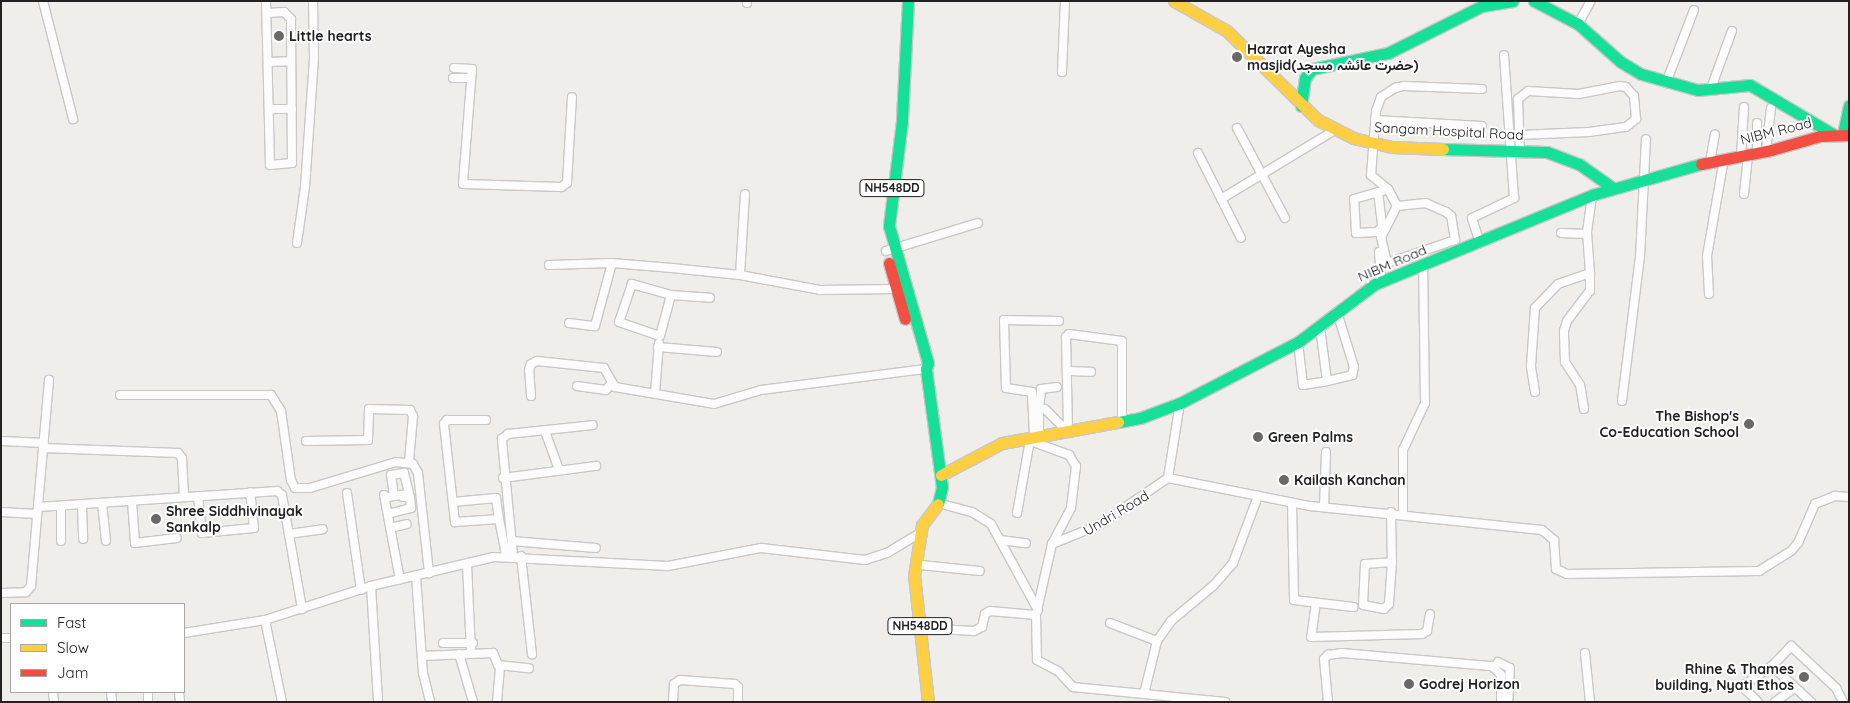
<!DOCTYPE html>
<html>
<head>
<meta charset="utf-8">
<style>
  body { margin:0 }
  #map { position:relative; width:1850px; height:703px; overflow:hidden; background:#f0eeeb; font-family:Quicksand,Vazirmatn,sans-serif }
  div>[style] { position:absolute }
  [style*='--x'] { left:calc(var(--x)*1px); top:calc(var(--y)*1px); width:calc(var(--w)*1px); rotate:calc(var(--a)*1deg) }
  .roads { filter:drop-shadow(1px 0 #c9c8c7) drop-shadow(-1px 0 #c9c8c7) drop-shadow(0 1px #c9c8c7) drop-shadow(0 -1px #c9c8c7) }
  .street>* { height:8px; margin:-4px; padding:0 4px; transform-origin:4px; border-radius:4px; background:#fdfcfc }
  .fast>* { height:11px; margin:-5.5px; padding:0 5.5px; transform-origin:5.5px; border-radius:5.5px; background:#16e098 }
  .slow>* { height:11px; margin:-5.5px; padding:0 5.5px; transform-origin:5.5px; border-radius:5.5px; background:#ffcf43 }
  .jam>* { height:11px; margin:-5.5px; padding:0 5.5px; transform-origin:5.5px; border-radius:5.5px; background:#f24e42 }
  .dots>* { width:14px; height:14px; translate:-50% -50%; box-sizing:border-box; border:2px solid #fff; border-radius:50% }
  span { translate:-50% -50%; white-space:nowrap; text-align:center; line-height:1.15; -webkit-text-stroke:4px #fff; paint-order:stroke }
  .shield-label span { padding:1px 4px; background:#fff; border:1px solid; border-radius:4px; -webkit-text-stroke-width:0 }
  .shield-label { font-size:12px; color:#222; font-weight:700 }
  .poi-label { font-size:14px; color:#222; font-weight:700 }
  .left { translate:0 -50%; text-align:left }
  .right { translate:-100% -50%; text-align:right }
  .street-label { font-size:14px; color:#222 }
  .frame { position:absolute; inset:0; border:2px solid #222; pointer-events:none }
  .legend { position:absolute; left:10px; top:603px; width:175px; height:90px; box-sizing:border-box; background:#fff; border:1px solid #a7a7a7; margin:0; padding:6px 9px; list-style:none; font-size:15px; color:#222 }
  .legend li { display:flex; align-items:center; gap:10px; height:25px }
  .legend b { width:25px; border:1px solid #a7a7a7 }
</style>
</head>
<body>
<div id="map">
  <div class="roads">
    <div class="street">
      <i style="--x:43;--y:1;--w:122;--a:75.7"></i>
      <i style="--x:266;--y:1;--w:164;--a:88.6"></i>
      <i style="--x:270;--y:165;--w:22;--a:-5"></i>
      <i style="--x:292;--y:163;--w:144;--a:-90.4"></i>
      <i style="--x:291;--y:19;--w:10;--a:-135"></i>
      <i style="--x:284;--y:12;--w:17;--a:177"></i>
      <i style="--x:747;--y:3;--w:2;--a:-90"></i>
      <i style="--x:1578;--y:24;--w:26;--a:-61"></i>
      <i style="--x:268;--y:62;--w:23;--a:-2"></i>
      <i style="--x:454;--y:68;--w:18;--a:3"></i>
      <i style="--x:472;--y:69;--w:115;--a:94.5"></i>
      <i style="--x:463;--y:184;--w:98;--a:1.8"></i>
      <i style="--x:561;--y:187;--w:7;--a:-34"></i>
      <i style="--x:567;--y:183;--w:86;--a:-86.7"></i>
      <i style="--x:1062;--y:72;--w:71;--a:-87.6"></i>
      <i style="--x:453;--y:78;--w:18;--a:0"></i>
      <i style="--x:1666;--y:83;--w:78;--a:-69"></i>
      <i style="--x:1710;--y:91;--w:64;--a:-69.9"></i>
      <i style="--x:269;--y:109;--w:23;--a:0"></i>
      <i style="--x:1375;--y:120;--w:107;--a:3.2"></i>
      <i style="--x:1237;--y:128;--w:102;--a:61.9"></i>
      <i style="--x:1519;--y:135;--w:70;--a:-2.5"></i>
      <i style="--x:1589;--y:132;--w:37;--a:-8"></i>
      <i style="--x:1626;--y:127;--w:13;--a:-39"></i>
      <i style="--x:1636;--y:119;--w:23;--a:-95"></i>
      <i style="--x:1634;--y:96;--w:12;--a:-132"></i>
      <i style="--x:1626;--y:87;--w:6;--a:-171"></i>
      <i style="--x:1620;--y:86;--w:42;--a:169"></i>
      <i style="--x:1579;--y:94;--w:51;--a:-176.6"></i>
      <i style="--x:1528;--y:91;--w:13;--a:141"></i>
      <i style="--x:1518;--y:99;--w:36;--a:88"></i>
      <i style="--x:1519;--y:135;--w:15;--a:86"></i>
      <i style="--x:1766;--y:151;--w:43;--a:-83.4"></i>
      <i style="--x:1198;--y:153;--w:95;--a:63.2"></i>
      <i style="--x:1757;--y:153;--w:30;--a:-90"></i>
      <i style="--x:1741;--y:156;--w:49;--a:-86.5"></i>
      <i style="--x:1710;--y:162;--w:28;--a:-80"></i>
      <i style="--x:1378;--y:192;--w:35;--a:83"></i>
      <i style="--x:1382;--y:227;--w:7;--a:135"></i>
      <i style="--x:1377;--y:232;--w:21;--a:177"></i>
      <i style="--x:1356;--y:233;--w:34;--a:-93"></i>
      <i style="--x:1354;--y:199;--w:35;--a:-16"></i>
      <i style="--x:1744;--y:194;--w:39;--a:-84"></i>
      <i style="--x:1221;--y:199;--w:133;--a:-31.2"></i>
      <i style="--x:1397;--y:206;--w:35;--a:117"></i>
      <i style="--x:1381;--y:237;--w:27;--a:77"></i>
      <i style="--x:1387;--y:263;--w:72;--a:-18.7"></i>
      <i style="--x:1455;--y:240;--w:24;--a:-99"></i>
      <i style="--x:1451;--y:216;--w:6;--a:-141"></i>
      <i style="--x:1446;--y:212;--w:22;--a:-156"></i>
      <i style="--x:1426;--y:203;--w:29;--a:174"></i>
      <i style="--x:1397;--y:206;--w:19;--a:-118"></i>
      <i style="--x:1388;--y:189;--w:22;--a:-141"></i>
      <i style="--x:1371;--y:175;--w:64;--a:-85.5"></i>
      <i style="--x:1376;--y:111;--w:15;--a:-70"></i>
      <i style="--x:1381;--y:97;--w:17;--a:-33"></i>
      <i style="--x:1395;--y:88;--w:9;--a:-13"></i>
      <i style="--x:1404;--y:86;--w:78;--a:2.2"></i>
      <i style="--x:1561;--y:233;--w:26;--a:2"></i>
      <i style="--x:297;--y:243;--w:57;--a:-81.9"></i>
      <i style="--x:305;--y:187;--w:129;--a:-86"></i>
      <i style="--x:314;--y:58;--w:57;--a:-91"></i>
      <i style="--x:1480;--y:243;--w:26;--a:-108"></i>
      <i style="--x:1472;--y:218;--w:47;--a:-25.5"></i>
      <i style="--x:1514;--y:198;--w:143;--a:-94"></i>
      <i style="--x:886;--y:251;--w:96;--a:-16.9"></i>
      <i style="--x:1379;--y:252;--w:29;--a:86"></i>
      <i style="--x:549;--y:265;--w:63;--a:-1.8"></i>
      <i style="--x:612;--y:263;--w:60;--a:4.8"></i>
      <i style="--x:672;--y:268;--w:68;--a:5.9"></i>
      <i style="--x:740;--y:275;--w:81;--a:10.6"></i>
      <i style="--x:820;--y:290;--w:75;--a:-0.8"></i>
      <i style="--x:740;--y:275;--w:81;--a:-86.5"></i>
      <i style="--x:1709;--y:294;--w:38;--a:-93"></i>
      <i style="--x:1707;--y:256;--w:98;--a:-80.1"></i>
      <i style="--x:671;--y:295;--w:41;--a:-164.2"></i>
      <i style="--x:632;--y:284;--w:40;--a:108.9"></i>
      <i style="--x:619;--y:322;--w:43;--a:18.9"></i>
      <i style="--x:660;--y:336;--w:42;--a:-75"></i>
      <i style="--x:671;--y:295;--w:39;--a:4"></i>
      <i style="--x:569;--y:323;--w:26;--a:7"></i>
      <i style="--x:595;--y:326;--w:65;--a:-74.9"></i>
      <i style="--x:1320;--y:327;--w:54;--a:82.6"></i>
      <i style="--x:1327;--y:381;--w:26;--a:-13"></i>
      <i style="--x:1352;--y:375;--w:8;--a:-76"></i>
      <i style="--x:1354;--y:367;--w:58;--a:-107.2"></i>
      <i style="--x:1298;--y:342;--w:43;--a:83.4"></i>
      <i style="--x:1303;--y:385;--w:24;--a:-9"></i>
      <i style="--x:658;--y:347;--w:59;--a:4.8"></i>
      <i style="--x:1067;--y:371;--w:24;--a:2"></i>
      <i style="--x:577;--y:386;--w:29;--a:8"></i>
      <i style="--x:606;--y:390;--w:8;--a:-50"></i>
      <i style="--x:1535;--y:392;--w:26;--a:-99"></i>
      <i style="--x:1531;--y:366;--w:58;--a:-86.1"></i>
      <i style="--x:1535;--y:308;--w:33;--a:-46"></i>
      <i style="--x:1558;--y:284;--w:34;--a:-19"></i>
      <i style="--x:1590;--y:273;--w:41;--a:-94.2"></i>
      <i style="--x:1587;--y:232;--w:37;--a:-82"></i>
      <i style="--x:655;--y:393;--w:50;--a:-85.4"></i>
      <i style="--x:120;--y:395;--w:151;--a:0"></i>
      <i style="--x:271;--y:395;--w:19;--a:58"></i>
      <i style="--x:281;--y:411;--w:70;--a:81.8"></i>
      <i style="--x:291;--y:480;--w:9;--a:63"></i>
      <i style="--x:295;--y:488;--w:15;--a:0"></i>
      <i style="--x:310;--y:488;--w:90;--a:-16.8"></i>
      <i style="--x:396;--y:462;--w:17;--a:7"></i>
      <i style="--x:413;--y:464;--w:10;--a:61"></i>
      <i style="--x:418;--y:473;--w:101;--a:83.7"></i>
      <i style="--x:531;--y:396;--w:26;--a:-94"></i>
      <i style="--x:529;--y:370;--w:6;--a:-72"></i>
      <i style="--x:531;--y:364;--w:7;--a:-27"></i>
      <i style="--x:537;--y:361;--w:67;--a:6"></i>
      <i style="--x:604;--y:368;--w:22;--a:60"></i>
      <i style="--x:615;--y:387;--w:100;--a:9.7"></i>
      <i style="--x:714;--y:404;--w:49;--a:-16.6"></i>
      <i style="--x:761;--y:390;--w:166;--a:-7.3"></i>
      <i style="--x:1622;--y:401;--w:145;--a:-82.9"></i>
      <i style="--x:1640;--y:257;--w:118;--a:-87.1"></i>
      <i style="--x:1036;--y:409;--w:3;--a:0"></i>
      <i style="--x:1039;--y:409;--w:27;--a:90"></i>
      <i style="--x:1039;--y:409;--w:20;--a:-84"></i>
      <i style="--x:1041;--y:389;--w:16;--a:-7"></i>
      <i style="--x:1045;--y:409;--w:30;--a:45"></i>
      <i style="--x:1584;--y:409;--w:24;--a:-99"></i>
      <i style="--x:1580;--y:385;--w:27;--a:-123"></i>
      <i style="--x:1565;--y:362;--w:31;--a:-92"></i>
      <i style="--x:1564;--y:331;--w:10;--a:-73"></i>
      <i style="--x:1567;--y:321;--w:38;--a:-53"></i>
      <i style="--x:1590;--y:291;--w:18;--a:-90"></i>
      <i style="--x:486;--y:420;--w:39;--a:180"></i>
      <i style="--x:447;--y:420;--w:5;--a:127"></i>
      <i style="--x:444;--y:424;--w:99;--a:83.6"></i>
      <i style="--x:455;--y:522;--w:44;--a:-3.9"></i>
      <i style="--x:499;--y:519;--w:38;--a:79"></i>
      <i style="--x:1068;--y:430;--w:93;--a:-91.2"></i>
      <i style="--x:1066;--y:337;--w:4;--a:-45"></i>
      <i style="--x:1069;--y:334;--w:53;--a:7.5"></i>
      <i style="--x:1122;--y:341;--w:80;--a:90"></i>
      <i style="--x:546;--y:434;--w:38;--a:70"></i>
      <i style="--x:1034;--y:436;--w:44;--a:-92.6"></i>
      <i style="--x:1032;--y:392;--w:26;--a:-171"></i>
      <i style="--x:1006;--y:388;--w:68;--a:-91.7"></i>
      <i style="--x:1004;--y:320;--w:55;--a:1"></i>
      <i style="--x:1028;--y:440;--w:44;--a:20.1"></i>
      <i style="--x:1069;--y:455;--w:13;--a:58"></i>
      <i style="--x:1076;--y:466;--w:42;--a:96.8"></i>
      <i style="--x:1071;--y:508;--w:41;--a:117.8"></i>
      <i style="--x:1;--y:441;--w:43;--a:2.7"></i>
      <i style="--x:306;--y:441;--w:62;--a:-0.9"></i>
      <i style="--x:368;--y:440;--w:31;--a:-88"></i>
      <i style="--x:369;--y:409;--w:41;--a:1.4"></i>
      <i style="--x:410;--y:410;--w:7;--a:63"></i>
      <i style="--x:413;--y:416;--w:46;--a:95"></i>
      <i style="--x:43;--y:448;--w:135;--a:2.1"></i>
      <i style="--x:178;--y:453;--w:6;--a:51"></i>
      <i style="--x:182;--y:458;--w:39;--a:87"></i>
      <i style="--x:503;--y:478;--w:94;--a:-7.4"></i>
      <i style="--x:1168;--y:478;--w:145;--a:11.2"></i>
      <i style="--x:1310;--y:506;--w:233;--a:5.9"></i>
      <i style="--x:1542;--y:530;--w:16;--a:40"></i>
      <i style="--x:1554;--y:540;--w:29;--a:86"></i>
      <i style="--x:1556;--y:569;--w:12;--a:24"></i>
      <i style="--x:1567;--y:574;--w:192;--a:-0.9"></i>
      <i style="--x:1759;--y:571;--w:38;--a:-32"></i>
      <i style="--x:1791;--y:551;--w:11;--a:-49"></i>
      <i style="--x:1798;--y:543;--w:43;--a:-66.4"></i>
      <i style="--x:1815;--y:504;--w:22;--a:-22"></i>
      <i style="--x:1835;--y:496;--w:14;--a:4"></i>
      <i style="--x:347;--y:493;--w:98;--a:81.8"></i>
      <i style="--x:384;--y:495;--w:86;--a:79.3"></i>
      <i style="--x:198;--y:496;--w:37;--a:84"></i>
      <i style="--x:202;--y:533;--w:52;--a:-5.5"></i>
      <i style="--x:254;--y:528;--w:36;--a:-96"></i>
      <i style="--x:385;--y:498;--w:9;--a:-13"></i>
      <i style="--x:394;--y:496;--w:14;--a:-8"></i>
      <i style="--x:408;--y:494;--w:1;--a:-45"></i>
      <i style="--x:409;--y:493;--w:21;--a:-104"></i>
      <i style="--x:404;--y:473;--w:13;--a:171"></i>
      <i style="--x:391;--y:475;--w:21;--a:82"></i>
      <i style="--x:132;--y:501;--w:42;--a:85.9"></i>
      <i style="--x:135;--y:543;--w:42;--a:-6.8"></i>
      <i style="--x:453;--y:502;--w:43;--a:-5.3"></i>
      <i style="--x:496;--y:498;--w:21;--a:82"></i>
      <i style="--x:102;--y:503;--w:38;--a:84"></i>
      <i style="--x:938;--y:503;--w:35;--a:15"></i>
      <i style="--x:972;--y:512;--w:22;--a:32"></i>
      <i style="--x:991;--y:524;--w:98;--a:61.3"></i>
      <i style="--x:1292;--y:503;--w:97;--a:88.8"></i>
      <i style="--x:1294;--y:600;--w:60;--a:6.7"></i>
      <i style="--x:82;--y:505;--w:34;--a:88"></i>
      <i style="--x:38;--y:507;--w:240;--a:-3.8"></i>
      <i style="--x:277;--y:491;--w:6;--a:39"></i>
      <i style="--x:282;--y:495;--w:116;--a:80"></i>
      <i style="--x:1324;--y:507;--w:55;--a:-87.9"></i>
      <i style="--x:1;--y:512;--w:36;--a:3"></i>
      <i style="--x:1391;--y:512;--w:50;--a:88.9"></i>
      <i style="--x:1392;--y:562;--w:42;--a:94.1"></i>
      <i style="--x:1389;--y:604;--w:7;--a:135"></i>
      <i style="--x:1384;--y:609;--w:21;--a:-169"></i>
      <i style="--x:1363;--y:605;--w:41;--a:-87.2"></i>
      <i style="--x:1365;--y:564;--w:27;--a:-4"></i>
      <i style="--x:1017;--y:513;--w:74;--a:-79.9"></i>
      <i style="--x:388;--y:514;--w:24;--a:-15"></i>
      <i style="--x:411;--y:508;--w:11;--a:-95"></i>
      <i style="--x:410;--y:497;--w:7;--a:180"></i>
      <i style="--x:1403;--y:514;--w:64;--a:-90"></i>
      <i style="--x:1403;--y:450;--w:52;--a:-64.9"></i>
      <i style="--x:1425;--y:403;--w:138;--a:-90.8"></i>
      <i style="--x:390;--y:528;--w:17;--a:-13"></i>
      <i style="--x:289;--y:534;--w:34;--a:-8"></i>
      <i style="--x:1000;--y:540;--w:26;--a:7"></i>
      <i style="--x:61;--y:541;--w:35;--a:-90"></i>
      <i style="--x:512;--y:541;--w:84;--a:4.8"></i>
      <i style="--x:513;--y:556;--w:118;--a:-95.4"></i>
      <i style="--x:502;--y:439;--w:8;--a:-40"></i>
      <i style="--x:508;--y:434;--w:85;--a:-6"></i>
      <i style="--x:521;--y:556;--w:99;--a:83.6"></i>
      <i style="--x:467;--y:564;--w:89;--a:87.4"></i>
      <i style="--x:921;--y:565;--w:59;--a:5.8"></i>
      <i style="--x:416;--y:576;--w:97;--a:85.9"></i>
      <i style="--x:423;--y:673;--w:30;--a:76"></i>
      <i style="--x:371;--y:586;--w:116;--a:86.5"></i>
      <i style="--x:1;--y:593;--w:25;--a:-2"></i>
      <i style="--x:26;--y:592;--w:8;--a:-50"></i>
      <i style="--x:31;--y:586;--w:207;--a:-85"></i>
      <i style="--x:1316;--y:603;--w:34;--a:98"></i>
      <i style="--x:1311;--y:637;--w:111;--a:-1.5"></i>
      <i style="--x:1422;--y:634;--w:6;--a:-31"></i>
      <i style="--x:1427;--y:631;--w:17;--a:-80"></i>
      <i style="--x:1036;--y:615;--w:73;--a:-77.3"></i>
      <i style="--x:1052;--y:544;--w:51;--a:-22"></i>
      <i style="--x:1099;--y:525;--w:83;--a:-34.3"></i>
      <i style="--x:1168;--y:478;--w:76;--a:-80.9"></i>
      <i style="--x:265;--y:620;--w:84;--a:78.3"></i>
      <i style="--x:1110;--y:623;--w:50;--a:21"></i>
      <i style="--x:920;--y:628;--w:54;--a:3.2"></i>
      <i style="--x:974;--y:631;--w:9;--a:-27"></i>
      <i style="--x:982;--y:627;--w:13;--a:-77"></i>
      <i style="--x:985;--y:614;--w:6;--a:-31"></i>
      <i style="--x:990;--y:611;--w:46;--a:5"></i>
      <i style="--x:1036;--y:615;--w:45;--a:88.7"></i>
      <i style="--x:1037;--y:660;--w:24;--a:28"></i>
      <i style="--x:1058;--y:671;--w:22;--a:47"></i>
      <i style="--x:1073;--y:687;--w:153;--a:5.6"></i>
      <i style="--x:184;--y:633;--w:82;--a:-9.1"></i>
      <i style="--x:265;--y:620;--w:111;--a:-17.8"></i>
      <i style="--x:371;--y:586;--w:126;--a:-13.3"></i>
      <i style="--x:494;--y:557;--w:174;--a:3"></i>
      <i style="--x:668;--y:566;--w:95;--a:-11"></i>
      <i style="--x:761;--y:548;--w:105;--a:6.6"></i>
      <i style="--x:865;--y:560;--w:23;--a:-18"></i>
      <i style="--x:887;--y:553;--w:37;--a:-31"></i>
      <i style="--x:1;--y:638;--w:10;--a:0"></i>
      <i style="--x:443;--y:643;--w:30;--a:0"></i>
      <i style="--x:1585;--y:653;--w:49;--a:84.2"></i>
      <i style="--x:459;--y:654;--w:50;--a:73.7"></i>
      <i style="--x:422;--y:656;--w:71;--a:-2.4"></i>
      <i style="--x:493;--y:653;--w:13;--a:67"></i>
      <i style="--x:498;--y:665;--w:31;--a:6"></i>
      <i style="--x:1498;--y:662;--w:13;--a:27"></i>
      <i style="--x:1510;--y:668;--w:34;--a:93"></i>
      <i style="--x:1772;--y:666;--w:53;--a:42.7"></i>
      <i style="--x:53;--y:692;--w:10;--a:84"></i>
      <i style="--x:111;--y:692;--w:10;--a:84"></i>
      <i style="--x:179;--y:692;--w:10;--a:84"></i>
      <i style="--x:1144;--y:694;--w:55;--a:-76.2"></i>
      <i style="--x:1157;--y:641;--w:24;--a:-55"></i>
      <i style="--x:1171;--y:621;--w:56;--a:-39.9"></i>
      <i style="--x:1214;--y:585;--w:29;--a:-49"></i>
      <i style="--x:1233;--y:563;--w:72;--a:-69.5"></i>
      <i style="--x:148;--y:702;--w:10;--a:-90"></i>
      <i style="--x:497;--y:702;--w:36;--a:-85"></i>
      <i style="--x:673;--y:702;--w:18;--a:-87"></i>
      <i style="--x:674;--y:684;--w:7;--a:-34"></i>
      <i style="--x:680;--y:680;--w:55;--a:4.2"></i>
      <i style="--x:735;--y:684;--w:4;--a:45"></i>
      <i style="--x:738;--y:687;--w:15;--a:90"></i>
      <i style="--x:1328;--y:702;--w:43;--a:-95.3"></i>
      <i style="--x:1324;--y:659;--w:6;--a:-45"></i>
      <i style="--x:1328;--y:655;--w:14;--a:-8"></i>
      <i style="--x:1342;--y:653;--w:151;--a:5"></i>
      <i style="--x:1492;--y:666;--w:13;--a:45"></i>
      <i style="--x:1501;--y:675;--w:27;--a:90"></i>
      <i style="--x:1758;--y:702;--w:17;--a:-135"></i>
      <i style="--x:1746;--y:690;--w:6;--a:-90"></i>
      <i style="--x:1746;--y:684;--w:32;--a:-35"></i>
      <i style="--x:1772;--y:666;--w:28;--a:-46"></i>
      <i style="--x:1791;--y:646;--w:62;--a:43"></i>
      <i style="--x:1836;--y:688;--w:16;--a:63"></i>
      <i style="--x:1775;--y:702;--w:24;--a:-36"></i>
    </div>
    <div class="fast">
      <i style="--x:908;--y:1;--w:120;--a:92.9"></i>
      <i style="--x:902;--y:121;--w:106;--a:97.1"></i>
      <i style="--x:889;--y:226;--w:142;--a:74.1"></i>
      <i style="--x:928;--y:363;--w:6;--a:108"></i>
      <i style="--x:926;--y:369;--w:119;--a:82.3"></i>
      <i style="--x:942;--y:487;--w:17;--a:103"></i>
      <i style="--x:1534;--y:1;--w:50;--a:27.6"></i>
      <i style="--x:1578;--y:24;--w:57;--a:41.5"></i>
      <i style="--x:1621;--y:62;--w:23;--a:31"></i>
      <i style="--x:1641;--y:74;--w:59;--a:15.7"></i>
      <i style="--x:1698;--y:90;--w:52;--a:-5.5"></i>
      <i style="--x:1750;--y:85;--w:96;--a:30.6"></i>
      <i style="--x:1301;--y:106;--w:28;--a:-82"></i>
      <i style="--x:1305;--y:78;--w:11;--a:-52"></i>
      <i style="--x:1312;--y:69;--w:78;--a:-11.9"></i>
      <i style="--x:1388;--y:53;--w:105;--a:-26.6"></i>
      <i style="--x:1482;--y:6;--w:31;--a:-9"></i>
      <i style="--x:1843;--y:134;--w:29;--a:-78"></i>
      <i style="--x:1443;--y:149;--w:104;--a:1.7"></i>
      <i style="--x:1547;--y:152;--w:34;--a:21"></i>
      <i style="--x:1579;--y:164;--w:42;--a:35.2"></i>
      <i style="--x:1118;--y:422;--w:22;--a:-10"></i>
      <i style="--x:1140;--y:418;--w:43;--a:-20.6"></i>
      <i style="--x:1180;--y:403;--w:133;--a:-27.3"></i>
      <i style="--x:1298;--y:342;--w:96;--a:-37"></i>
      <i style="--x:1375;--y:284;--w:235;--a:-22.3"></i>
      <i style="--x:1592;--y:195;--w:113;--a:-15.9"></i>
    </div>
    <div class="slow">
      <i style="--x:1174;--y:1;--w:61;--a:29.5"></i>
      <i style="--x:1227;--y:31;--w:127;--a:44.4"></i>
      <i style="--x:1318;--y:120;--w:39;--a:27"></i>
      <i style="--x:1353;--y:138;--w:40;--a:13"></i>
      <i style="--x:1392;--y:147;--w:51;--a:2.2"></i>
      <i style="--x:941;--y:475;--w:69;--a:-27.7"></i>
      <i style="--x:1002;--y:443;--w:118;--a:-10.3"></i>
      <i style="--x:928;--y:702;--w:127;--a:-96.3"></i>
      <i style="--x:914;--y:576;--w:52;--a:-81.1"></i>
      <i style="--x:922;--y:525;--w:26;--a:-53"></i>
    </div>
    <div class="jam">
      <i style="--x:1701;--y:164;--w:71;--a:-11.3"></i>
      <i style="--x:1771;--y:150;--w:51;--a:-15.9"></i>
      <i style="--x:1820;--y:136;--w:29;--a:-2"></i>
      <i style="--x:889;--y:263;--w:58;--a:74.1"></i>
    </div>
  </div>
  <div class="dots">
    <i style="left:279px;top:36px;background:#6a6968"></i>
    <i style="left:1237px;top:57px;background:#6a6968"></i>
    <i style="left:1749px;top:424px;background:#6a6968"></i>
    <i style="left:1258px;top:437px;background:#6a6968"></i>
    <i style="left:1284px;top:480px;background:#6a6968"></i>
    <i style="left:156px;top:519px;background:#6a6968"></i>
    <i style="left:1804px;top:677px;background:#6a6968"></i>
    <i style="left:1409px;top:684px;background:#6a6968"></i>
  </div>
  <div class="shield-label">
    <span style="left:892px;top:188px">NH548DD</span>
    <span style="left:920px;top:626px">NH548DD</span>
  </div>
  <div class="poi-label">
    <span class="left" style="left:289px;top:36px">Little hearts</span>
    <span class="left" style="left:1247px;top:57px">Hazrat Ayesha<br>masjid(حضرت عائشہ مسجد)</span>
    <span class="right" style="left:1739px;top:424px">The Bishop's<br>Co-Education School</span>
    <span class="left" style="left:1268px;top:437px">Green Palms</span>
    <span class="left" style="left:1294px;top:480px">Kailash Kanchan</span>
    <span class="left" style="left:166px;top:519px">Shree Siddhivinayak<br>Sankalp</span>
    <span class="right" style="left:1794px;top:677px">Rhine &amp; Thames<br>building, Nyati Ethos</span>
    <span class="left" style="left:1419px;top:684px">Godrej Horizon</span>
  </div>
  <div class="street-label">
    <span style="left:1449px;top:131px;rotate:3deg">Sangam Hospital Road</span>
    <span style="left:1776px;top:131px;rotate:-14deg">NIBM Road</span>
    <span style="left:1392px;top:263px;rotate:-23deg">NIBM Road</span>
    <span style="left:1116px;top:513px;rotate:-31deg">Undri Road</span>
  </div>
  <div class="frame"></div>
  <ul class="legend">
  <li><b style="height:6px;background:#16e098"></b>Fast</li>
  <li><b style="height:6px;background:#ffcf43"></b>Slow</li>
  <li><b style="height:6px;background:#f24e42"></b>Jam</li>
  </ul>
</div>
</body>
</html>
